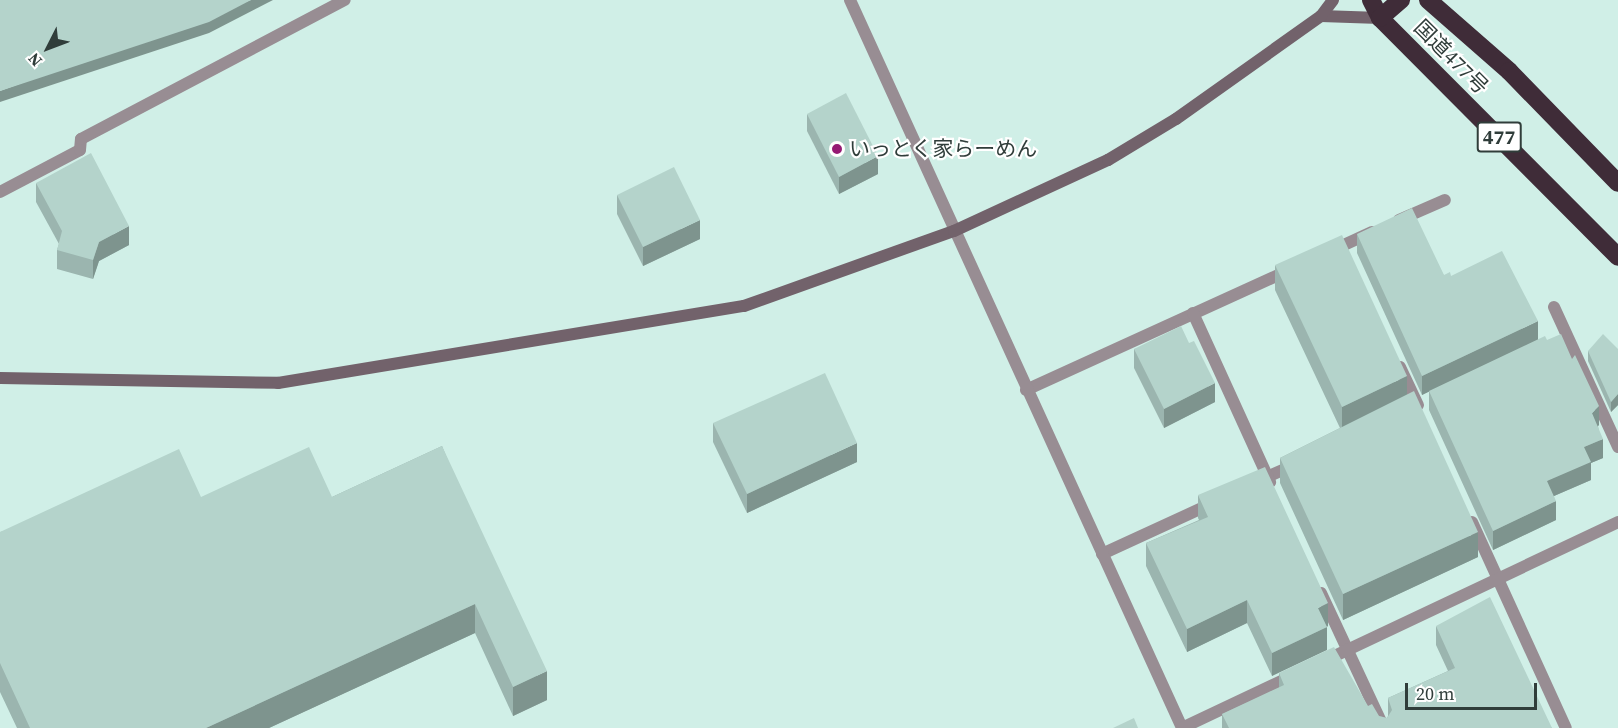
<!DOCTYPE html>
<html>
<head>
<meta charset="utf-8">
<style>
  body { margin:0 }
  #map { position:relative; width:1618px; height:728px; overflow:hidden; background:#d0efe7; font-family:"Source Serif 4","Noto Sans JP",serif }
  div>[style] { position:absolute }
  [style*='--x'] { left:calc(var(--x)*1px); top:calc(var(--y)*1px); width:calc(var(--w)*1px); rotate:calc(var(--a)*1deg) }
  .lane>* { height:12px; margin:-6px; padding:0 6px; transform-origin:6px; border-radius:6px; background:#988d93 }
  .street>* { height:12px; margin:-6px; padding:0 6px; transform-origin:6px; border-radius:6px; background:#988d93 }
  .secondary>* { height:12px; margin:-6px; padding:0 6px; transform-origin:6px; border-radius:6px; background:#72626b }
  .highway>* { height:18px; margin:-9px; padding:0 9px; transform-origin:9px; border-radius:9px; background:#3f2c38 }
  .wall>* { inset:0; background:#9bb5af }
  .shaded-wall>* { inset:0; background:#7e948e }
  .building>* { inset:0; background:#b4d3cb }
  .dots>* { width:16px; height:16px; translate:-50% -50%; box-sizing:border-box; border:3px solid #fff; border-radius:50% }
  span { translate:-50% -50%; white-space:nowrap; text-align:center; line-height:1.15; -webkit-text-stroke:4.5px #fff; paint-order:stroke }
  .shield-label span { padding:2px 4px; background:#fff; border:2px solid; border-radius:4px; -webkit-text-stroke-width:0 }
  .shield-label { font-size:20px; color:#303d3a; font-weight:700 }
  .street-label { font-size:21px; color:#303d3a }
  .poi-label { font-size:21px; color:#303d3a }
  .left { translate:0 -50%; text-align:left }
  .north { position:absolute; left:18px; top:18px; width:60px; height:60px; -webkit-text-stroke:4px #fff; paint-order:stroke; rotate:228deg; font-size:16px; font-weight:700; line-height:24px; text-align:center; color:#303d3a }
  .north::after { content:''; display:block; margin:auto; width:21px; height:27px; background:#303d3a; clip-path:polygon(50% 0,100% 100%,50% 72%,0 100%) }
  .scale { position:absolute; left:1405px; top:683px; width:132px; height:27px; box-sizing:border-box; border:3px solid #303d3a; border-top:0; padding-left:8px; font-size:18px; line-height:21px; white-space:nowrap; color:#303d3a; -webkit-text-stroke:4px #fff; paint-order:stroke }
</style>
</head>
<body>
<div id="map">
  <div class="lane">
    <i style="--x:1399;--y:220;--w:50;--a:-23.5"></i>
    <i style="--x:1333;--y:250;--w:43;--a:-24.8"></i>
    <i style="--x:1026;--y:390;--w:287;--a:-24.5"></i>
    <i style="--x:1258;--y:481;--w:39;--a:-24"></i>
    <i style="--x:1102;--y:554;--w:122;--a:-24.7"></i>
  </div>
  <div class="street">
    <i style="--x:850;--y:0;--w:800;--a:65.48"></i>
    <i style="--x:0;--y:192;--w:90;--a:-27.7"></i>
    <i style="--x:80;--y:150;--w:11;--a:-85"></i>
    <i style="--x:81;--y:139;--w:298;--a:-27.8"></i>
    <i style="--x:1554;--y:307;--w:154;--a:65.4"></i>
    <i style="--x:1193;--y:313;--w:186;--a:65.5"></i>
    <i style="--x:1400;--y:367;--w:42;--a:64.7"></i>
    <i style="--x:1472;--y:522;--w:226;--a:65.5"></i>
    <i style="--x:1321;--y:593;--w:149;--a:65"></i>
    <i style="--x:1324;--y:661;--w:325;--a:-25.3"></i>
    <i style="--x:1182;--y:728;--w:122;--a:-25.3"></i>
  </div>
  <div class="secondary">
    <i style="--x:1321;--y:16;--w:59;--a:1.9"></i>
    <i style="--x:0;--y:378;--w:278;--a:1"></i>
    <i style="--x:278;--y:383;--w:472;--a:-9.4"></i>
    <i style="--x:744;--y:306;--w:223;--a:-19.7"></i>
    <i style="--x:954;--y:231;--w:170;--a:-24.8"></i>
    <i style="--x:1108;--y:160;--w:79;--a:-31.1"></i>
    <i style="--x:1176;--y:119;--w:178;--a:-35.4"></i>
    <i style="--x:1321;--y:16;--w:20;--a:-53"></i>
  </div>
  <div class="highway">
    <i style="--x:1371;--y:0;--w:20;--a:63"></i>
    <i style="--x:1380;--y:18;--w:337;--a:45.1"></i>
    <i style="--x:1428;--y:0;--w:108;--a:41.2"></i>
    <i style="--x:1509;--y:71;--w:156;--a:45.8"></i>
    <i style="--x:1380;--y:18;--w:28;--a:-41"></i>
  </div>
  <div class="wall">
    <i style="clip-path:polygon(807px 114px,878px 174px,839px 194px,807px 131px)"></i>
    <i style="clip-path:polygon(36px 183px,129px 245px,99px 261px,93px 279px,57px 269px,57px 250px,59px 244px,36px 202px)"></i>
    <i style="clip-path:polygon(617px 195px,700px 239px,643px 266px,617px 214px)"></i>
    <i style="clip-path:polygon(1357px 234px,1444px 275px,1451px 276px,1538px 340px,1599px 425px,1598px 426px,1603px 458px,1591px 463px,1591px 480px,1554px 496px,1556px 520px,1493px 550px,1429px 410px,1429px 391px,1422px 395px,1357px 253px)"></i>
    <i style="clip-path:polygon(1275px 265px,1407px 395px,1478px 557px,1343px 620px,1280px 483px,1280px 458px,1340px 428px,1275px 290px)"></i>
    <i style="clip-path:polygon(1189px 343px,1215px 402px,1164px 428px,1134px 368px,1134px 349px)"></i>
    <i style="clip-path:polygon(1618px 349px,1618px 405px,1611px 412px,1588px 361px,1588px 351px)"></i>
    <i style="clip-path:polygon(713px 423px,857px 462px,747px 513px,713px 442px)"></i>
    <i style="clip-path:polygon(442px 446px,547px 700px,513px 716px,475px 633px,269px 728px,17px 728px,0 692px,0 532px,201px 497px,332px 497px)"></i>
    <i style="clip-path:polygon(1198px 495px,1328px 626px,1272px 676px,1247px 623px,1187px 652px,1146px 566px,1146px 543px,1199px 520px,1198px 518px)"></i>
    <i style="clip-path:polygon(1436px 626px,1552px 728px,1222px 728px,1222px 714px,1279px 688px,1279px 673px,1368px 706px,1379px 716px,1387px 718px,1388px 716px,1388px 698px,1448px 671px,1436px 645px)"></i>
  </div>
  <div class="shaded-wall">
    <i style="clip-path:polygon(251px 0,273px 0,209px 33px,0 102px,0 91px)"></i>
    <i style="clip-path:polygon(878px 156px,878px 174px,839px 194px,839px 177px)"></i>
    <i style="clip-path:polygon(700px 220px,700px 239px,643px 266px,643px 247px)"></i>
    <i style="clip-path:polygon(129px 226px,129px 245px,99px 261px,93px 279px,93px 260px,99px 242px)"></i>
    <i style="clip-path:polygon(1538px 321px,1538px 340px,1422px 395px,1422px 376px)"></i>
    <i style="clip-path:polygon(1407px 376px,1407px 402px,1342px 432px,1342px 407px)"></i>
    <i style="clip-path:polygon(1215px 383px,1215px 402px,1164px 428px,1164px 409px)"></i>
    <i style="clip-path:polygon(1618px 394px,1618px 405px,1611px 412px,1611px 402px)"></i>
    <i style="clip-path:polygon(1599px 406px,1599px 425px,1592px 431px,1592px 413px)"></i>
    <i style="clip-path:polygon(1603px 439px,1603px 458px,1591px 463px,1591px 480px,1547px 499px,1547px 481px,1584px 447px)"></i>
    <i style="clip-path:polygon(857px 443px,857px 462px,747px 513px,747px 494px)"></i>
    <i style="clip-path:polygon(1556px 501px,1556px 520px,1493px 550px,1493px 531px)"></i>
    <i style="clip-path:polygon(1478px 532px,1478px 557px,1343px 620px,1343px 594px)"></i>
    <i style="clip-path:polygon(1247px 600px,1247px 623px,1187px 652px,1187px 629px)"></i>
    <i style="clip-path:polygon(1328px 603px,1328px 626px,1318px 631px,1318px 608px)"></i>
    <i style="clip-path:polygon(475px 604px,475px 633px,269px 728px,206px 728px)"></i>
    <i style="clip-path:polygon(1327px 627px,1327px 650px,1272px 676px,1272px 653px)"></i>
    <i style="clip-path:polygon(547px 671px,547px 700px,513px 716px,513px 687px)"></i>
  </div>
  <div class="building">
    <i style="clip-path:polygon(0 0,251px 0,209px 22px,0 91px)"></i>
    <i style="clip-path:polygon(846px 93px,878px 156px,839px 177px,807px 114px)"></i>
    <i style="clip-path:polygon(91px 153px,129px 226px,99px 242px,93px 260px,57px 250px,62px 231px,36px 183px)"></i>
    <i style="clip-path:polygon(674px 167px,700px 220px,643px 247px,617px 195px)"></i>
    <i style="clip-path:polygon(1412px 208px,1444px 275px,1450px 272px,1451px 276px,1502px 251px,1538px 321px,1422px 376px,1357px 234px)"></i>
    <i style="clip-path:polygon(1342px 235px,1407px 376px,1342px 407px,1275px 265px)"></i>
    <i style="clip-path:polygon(1181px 326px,1189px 343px,1194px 341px,1215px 383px,1164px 409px,1134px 349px)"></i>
    <i style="clip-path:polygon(1561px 334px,1572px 359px,1575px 355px,1599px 406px,1592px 413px,1603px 439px,1584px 447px,1591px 462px,1547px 481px,1556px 501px,1493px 531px,1429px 391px,1545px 336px,1547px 340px)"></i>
    <i style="clip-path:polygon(1603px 334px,1618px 349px,1618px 394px,1611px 402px,1588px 351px)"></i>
    <i style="clip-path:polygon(825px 373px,857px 443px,747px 494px,713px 423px)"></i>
    <i style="clip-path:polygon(1414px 391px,1478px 532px,1343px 594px,1280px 458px)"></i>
    <i style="clip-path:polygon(442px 446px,547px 671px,513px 687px,475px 604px,206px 728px,30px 728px,0 663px,0 532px,179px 449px,201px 497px,309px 447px,332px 497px)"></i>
    <i style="clip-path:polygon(1265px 467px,1328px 603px,1318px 608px,1327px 627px,1272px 653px,1247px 600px,1187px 629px,1146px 543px,1208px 517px,1198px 495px)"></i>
    <i style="clip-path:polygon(1490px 597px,1552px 728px,1229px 728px,1222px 714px,1284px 685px,1279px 673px,1334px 647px,1368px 706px,1372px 704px,1379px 716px,1387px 718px,1392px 710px,1388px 698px,1455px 668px,1436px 626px)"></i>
    <i style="clip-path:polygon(1134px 718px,1138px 728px,1113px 728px)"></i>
  </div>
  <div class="dots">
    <i style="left:837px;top:149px;background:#951a74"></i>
  </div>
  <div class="shield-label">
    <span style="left:1499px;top:137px">477</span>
  </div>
  <div class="street-label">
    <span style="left:1451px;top:57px;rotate:45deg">国道477号</span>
  </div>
  <div class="poi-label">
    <span class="left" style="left:849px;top:149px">いっとく家らーめん</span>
  </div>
  <div class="north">N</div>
  <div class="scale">20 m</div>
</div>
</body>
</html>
